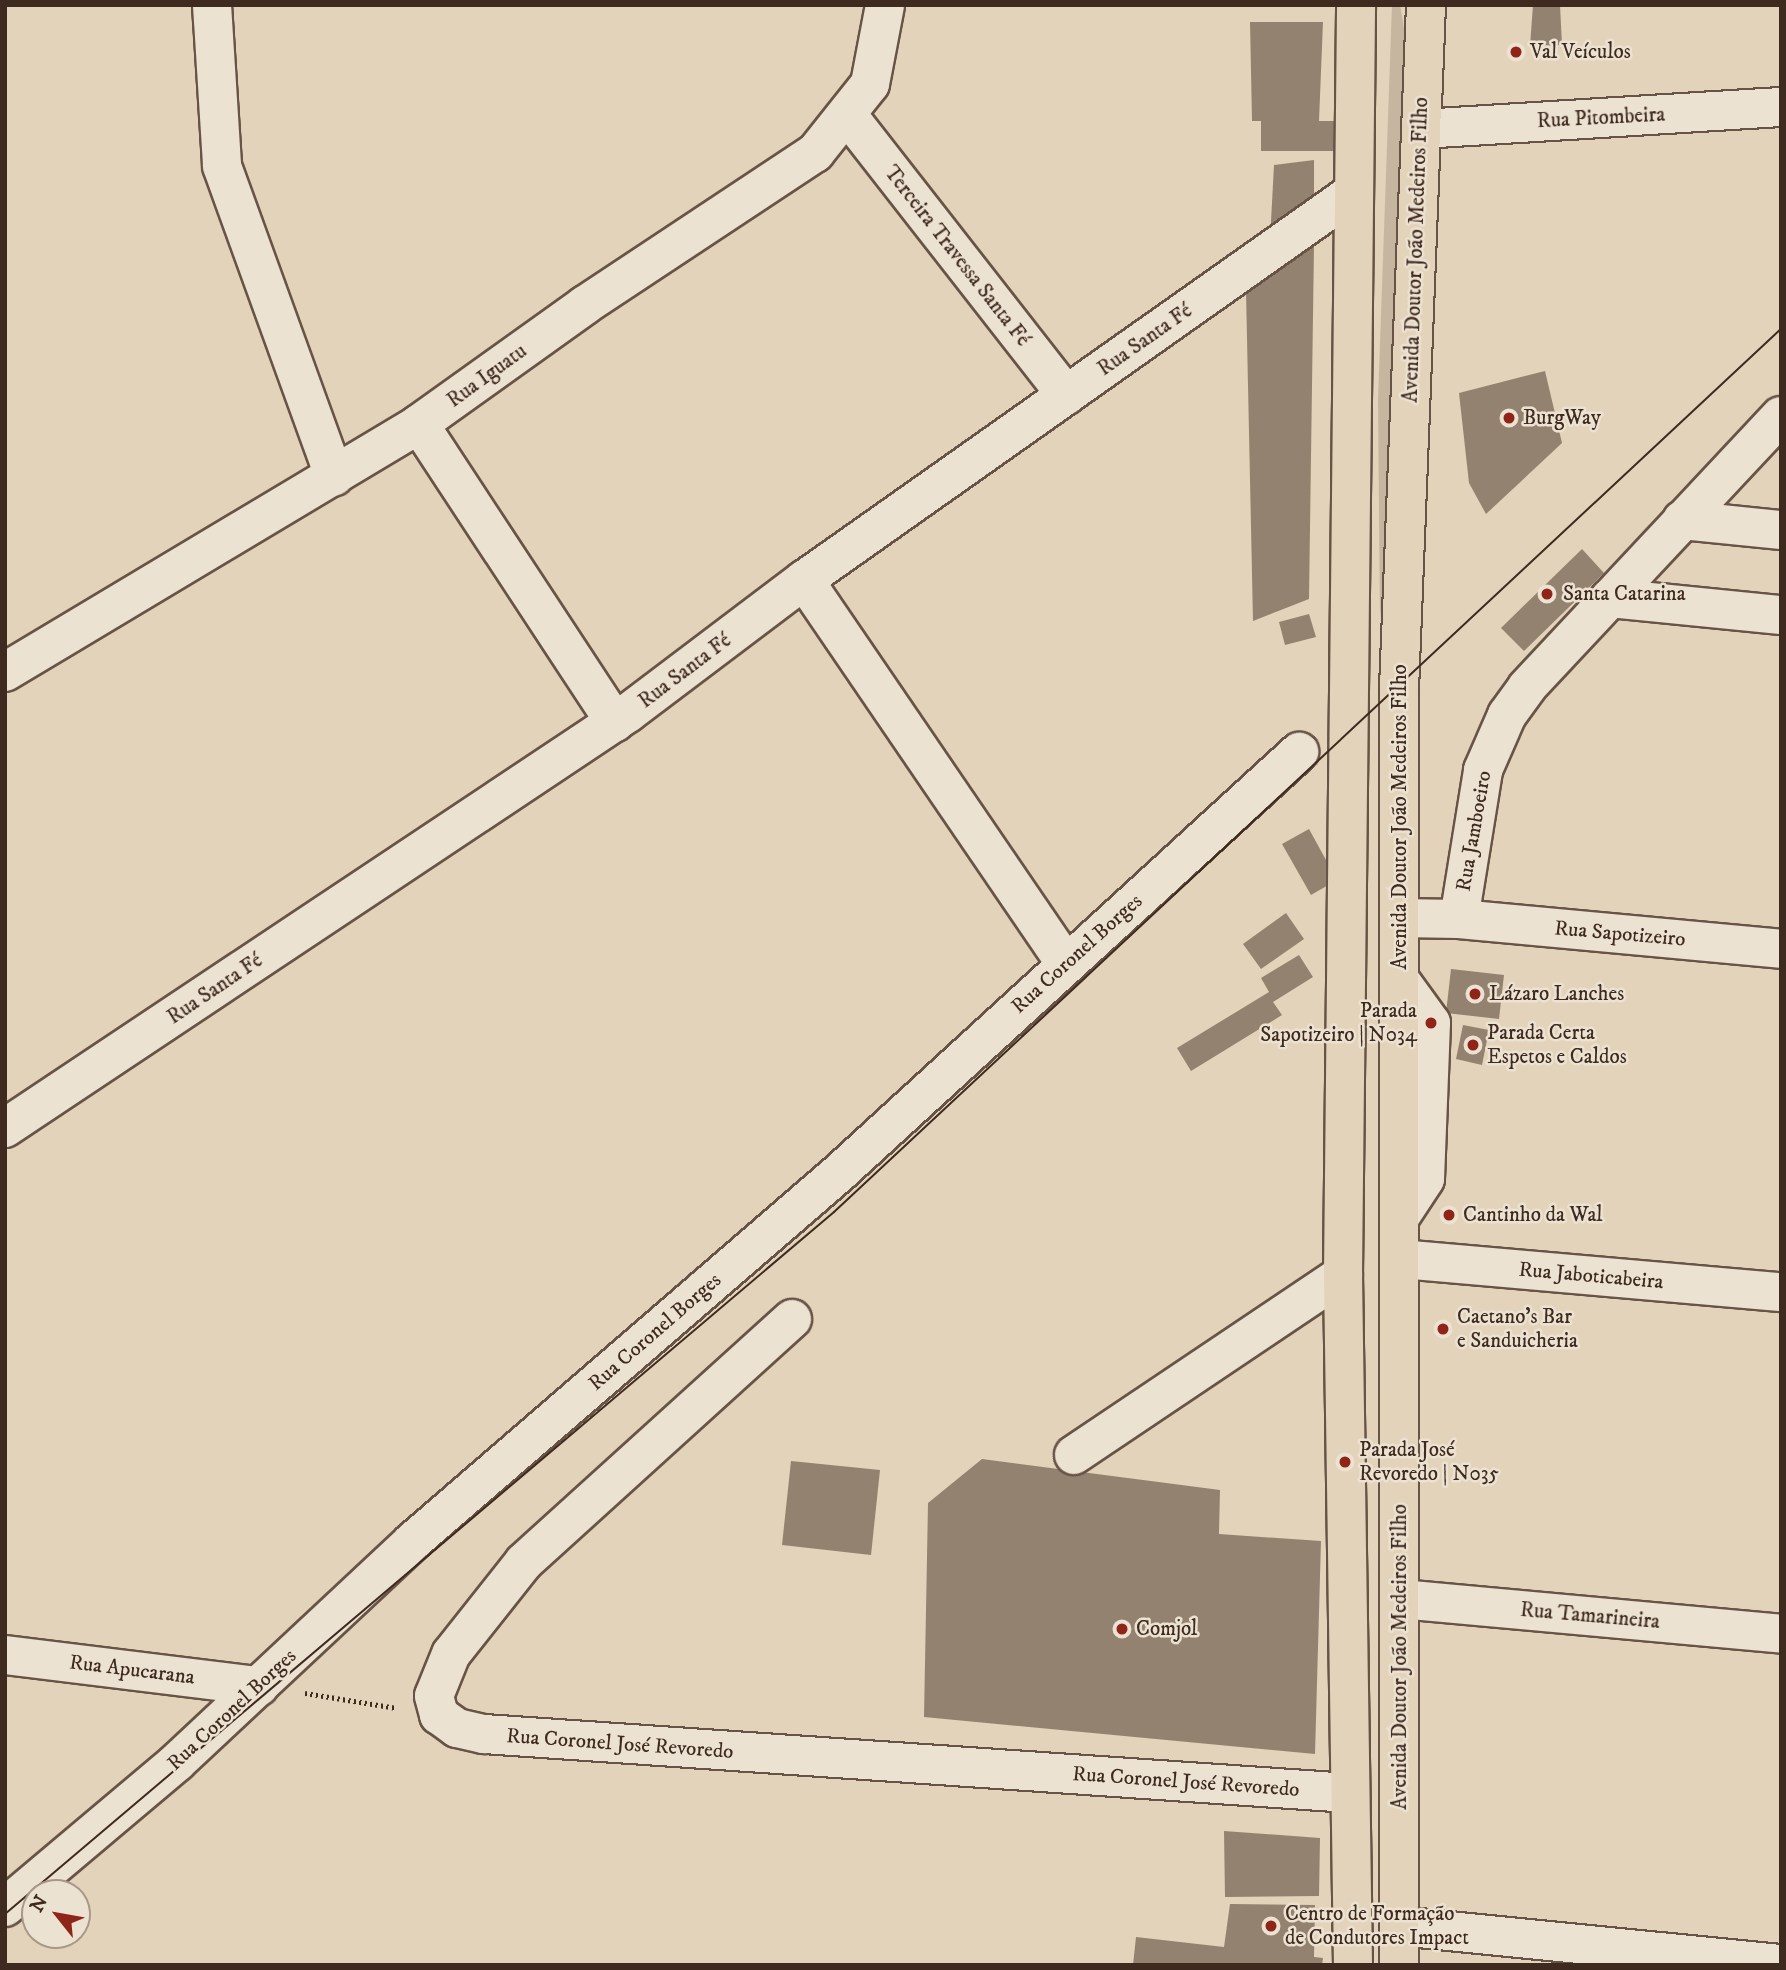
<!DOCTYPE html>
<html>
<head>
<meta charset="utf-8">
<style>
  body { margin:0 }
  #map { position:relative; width:1786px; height:1970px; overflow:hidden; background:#e2d3ba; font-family:"IM FELL DW Pica",serif }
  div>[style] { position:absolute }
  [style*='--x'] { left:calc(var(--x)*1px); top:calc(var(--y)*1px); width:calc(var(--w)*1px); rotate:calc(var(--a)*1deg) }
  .green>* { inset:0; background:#c6b6a0 }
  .building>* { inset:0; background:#948270 }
  .path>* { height:4.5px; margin-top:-2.25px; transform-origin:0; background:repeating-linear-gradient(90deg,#3f2a1f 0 2px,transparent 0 5.5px) }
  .roads { filter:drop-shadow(2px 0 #685446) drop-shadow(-2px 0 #685446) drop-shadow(0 2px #685446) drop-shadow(0 -2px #685446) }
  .minor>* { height:38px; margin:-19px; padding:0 19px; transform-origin:19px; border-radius:19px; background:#ece2d2 }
  .major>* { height:38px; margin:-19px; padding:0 19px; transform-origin:19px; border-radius:19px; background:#e2d3ba }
  .tram>* { height:2px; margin:-1px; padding:0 1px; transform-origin:1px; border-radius:1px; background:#3f2a1f }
  .dots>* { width:19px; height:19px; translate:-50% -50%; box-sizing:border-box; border:4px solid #ece2d2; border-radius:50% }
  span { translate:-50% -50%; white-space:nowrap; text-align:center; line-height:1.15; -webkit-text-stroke:5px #ece2d2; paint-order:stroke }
  .poi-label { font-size:21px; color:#3f2a1f }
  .left { translate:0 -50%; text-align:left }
  .right { translate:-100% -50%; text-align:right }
  .street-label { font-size:21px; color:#3f2a1f }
  .frame { position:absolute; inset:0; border:7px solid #3f2a1f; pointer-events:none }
  .north { position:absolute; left:21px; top:1879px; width:70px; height:70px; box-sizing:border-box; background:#ece2d2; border:2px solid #a7988a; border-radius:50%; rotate:301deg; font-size:19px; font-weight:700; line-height:28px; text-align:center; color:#3f2a1f }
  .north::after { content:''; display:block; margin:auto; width:24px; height:32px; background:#8f2418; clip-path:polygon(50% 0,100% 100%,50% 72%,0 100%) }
</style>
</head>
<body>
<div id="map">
  <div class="green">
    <i style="clip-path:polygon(1392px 5px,1400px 5px,1420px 120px,1380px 620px,1378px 400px)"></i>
  </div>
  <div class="building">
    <i style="clip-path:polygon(1533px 5px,1560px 5px,1562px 45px,1530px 46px)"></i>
    <i style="clip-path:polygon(1250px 22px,1323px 22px,1319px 121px,1335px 121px,1334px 151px,1261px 151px,1261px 121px,1252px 121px)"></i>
    <i style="clip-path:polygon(1314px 160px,1314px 216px,1270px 240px,1274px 165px)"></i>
    <i style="clip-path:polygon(1314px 245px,1309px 599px,1253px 621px,1246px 291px)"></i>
    <i style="clip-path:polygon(1545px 371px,1562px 443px,1486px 514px,1469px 483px,1459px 393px)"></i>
    <i style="clip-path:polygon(1582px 549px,1604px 573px,1524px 651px,1501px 628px)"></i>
    <i style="clip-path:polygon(1309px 614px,1316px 637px,1285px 645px,1279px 622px)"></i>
    <i style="clip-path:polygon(1309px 829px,1337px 880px,1311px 895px,1282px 844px)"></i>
    <i style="clip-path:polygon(1286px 913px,1304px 939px,1261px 969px,1243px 944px)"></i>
    <i style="clip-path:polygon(1299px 955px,1313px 977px,1273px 1002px,1282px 1015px,1191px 1071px,1177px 1048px,1269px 992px,1261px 978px)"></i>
    <i style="clip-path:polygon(1451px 969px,1504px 975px,1499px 1019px,1446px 1013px)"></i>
    <i style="clip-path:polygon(1463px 1025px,1489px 1030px,1482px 1065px,1456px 1059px)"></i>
    <i style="clip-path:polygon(982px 1459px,1220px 1490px,1219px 1534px,1321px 1541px,1315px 1754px,924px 1717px,928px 1503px)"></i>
    <i style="clip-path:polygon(791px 1461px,880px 1470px,871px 1555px,782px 1545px)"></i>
    <i style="clip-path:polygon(1224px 1831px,1320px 1838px,1319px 1896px,1225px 1897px)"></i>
    <i style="clip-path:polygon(1230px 1904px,1315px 1905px,1314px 1957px,1323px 1958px,1322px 1965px,1133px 1965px,1136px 1937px,1224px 1947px)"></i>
  </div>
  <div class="path">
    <i style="--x:305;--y:1693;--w:93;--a:9.3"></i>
  </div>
  <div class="roads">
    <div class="minor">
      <i style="--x:212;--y:5;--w:161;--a:86.4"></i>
      <i style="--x:222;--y:166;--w:330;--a:70.1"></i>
      <i style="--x:849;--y:117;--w:353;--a:52"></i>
      <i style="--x:1421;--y:129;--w:361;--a:-3.5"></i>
      <i style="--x:419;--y:424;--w:357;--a:56.7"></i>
      <i style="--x:1682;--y:520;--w:100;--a:5.8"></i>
      <i style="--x:804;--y:580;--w:465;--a:55.7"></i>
      <i style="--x:1610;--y:598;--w:172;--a:5.7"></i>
      <i style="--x:5;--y:672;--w:483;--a:-30.9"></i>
      <i style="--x:419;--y:424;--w:204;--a:-35.6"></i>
      <i style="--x:585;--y:305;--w:276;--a:-33.5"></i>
      <i style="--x:815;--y:153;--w:88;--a:-51.4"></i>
      <i style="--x:870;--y:84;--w:80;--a:-79.2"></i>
      <i style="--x:1400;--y:918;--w:59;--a:1"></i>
      <i style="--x:1459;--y:919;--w:151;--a:-80.8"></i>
      <i style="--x:1483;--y:770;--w:60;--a:-66.4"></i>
      <i style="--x:1507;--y:715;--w:34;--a:-54"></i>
      <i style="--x:1527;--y:687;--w:371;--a:-46.9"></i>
      <i style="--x:1459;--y:919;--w:323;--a:5.3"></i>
      <i style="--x:1400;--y:980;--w:53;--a:54.2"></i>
      <i style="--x:1431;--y:1023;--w:156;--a:92.2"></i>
      <i style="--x:1425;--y:1179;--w:45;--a:123.3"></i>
      <i style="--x:5;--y:1128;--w:749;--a:-33.67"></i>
      <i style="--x:628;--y:713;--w:221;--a:-37.1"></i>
      <i style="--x:804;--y:580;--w:669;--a:-35.21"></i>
      <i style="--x:1401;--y:1259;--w:381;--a:5"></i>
      <i style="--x:792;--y:1319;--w:362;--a:137.8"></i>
      <i style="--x:524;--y:1562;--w:117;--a:128.4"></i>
      <i style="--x:451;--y:1654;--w:45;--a:112"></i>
      <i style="--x:434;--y:1696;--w:20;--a:75"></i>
      <i style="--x:439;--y:1715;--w:22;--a:36"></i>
      <i style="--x:457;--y:1728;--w:28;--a:13"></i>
      <i style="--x:484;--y:1734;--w:867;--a:3.9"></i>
      <i style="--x:1074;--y:1455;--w:324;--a:-33.9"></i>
      <i style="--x:1400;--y:1599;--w:383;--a:5.2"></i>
      <i style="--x:5;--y:1655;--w:256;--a:7"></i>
      <i style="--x:5;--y:1907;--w:225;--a:-40.1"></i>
      <i style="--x:177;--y:1762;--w:322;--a:-43.1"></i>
      <i style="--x:412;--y:1542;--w:564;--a:-40.83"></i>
      <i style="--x:839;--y:1173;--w:624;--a:-42.47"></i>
      <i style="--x:1399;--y:1926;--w:384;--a:5.7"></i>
    </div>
    <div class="major">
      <i style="--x:1353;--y:1965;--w:691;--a:-90.83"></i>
      <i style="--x:1343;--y:1274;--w:1269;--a:-89.41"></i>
      <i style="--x:1399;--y:1965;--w:1276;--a:-90"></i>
      <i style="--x:1399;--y:689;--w:685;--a:-87.74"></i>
    </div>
  </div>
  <div class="tram">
    <i style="--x:5;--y:1914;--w:1086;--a:-40.26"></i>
    <i style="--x:834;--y:1212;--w:1295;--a:-43"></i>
  </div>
  <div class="dots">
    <i style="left:1516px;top:52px;background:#8f2418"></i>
    <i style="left:1509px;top:418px;background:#8f2418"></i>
    <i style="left:1547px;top:594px;background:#8f2418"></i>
    <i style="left:1475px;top:994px;background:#8f2418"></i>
    <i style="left:1431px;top:1023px;background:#8f2418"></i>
    <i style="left:1473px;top:1045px;background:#8f2418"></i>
    <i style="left:1449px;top:1215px;background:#8f2418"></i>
    <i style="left:1443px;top:1329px;background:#8f2418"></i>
    <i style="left:1345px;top:1462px;background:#8f2418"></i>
    <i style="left:1122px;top:1629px;background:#8f2418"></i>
    <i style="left:1271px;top:1926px;background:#8f2418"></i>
  </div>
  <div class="poi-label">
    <span class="left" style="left:1530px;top:52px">Val Veículos</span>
    <span class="left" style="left:1523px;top:418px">BurgWay</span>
    <span class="left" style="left:1563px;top:594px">Santa Catarina</span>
    <span class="left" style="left:1489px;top:994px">Lázaro Lanches</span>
    <span class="right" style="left:1417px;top:1023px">Parada<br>Sapotizeiro | N034</span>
    <span class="left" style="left:1487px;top:1045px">Parada Certa<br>Espetos e Caldos</span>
    <span class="left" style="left:1463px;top:1215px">Cantinho da Wal</span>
    <span class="left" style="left:1457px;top:1329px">Caetano's Bar<br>e Sanduicheria</span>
    <span class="left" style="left:1359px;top:1462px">Parada José<br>Revoredo | N035</span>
    <span class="left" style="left:1136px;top:1629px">Comjol</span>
    <span class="left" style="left:1285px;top:1926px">Centro de Formação<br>de Condutores Impact</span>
  </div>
  <div class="street-label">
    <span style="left:1601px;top:118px;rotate:-3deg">Rua Pitombeira</span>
    <span style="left:1416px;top:250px;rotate:-88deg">Avenida Doutor João Medeiros Filho</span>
    <span style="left:957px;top:256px;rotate:52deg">Terceira Travessa Santa Fé</span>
    <span style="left:1145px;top:340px;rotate:-35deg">Rua Santa Fé</span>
    <span style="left:487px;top:376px;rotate:-36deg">Rua Iguatu</span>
    <span style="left:685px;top:671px;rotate:-37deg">Rua Santa Fé</span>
    <span style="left:1400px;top:817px;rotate:-90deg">Avenida Doutor João Medeiros Filho</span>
    <span style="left:1474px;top:831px;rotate:-80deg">Rua Jamboeiro</span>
    <span style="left:1620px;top:934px;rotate:5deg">Rua Sapotizeiro</span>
    <span style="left:1077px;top:954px;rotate:-42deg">Rua Coronel Borges</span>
    <span style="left:215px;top:989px;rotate:-34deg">Rua Santa Fé</span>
    <span style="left:1591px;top:1276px;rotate:5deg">Rua Jaboticabeira</span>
    <span style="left:655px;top:1332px;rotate:-41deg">Rua Coronel Borges</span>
    <span style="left:1590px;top:1616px;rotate:5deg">Rua Tamarineira</span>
    <span style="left:1400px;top:1657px;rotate:-90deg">Avenida Doutor João Medeiros Filho</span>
    <span style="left:132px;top:1670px;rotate:7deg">Rua Apucarana</span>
    <span style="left:232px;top:1710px;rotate:-43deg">Rua Coronel Borges</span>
    <span style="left:620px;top:1744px;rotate:4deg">Rua Coronel José Revoredo</span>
    <span style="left:1186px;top:1782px;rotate:4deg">Rua Coronel José Revoredo</span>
  </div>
  <div class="frame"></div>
  <div class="north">N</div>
</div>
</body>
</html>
